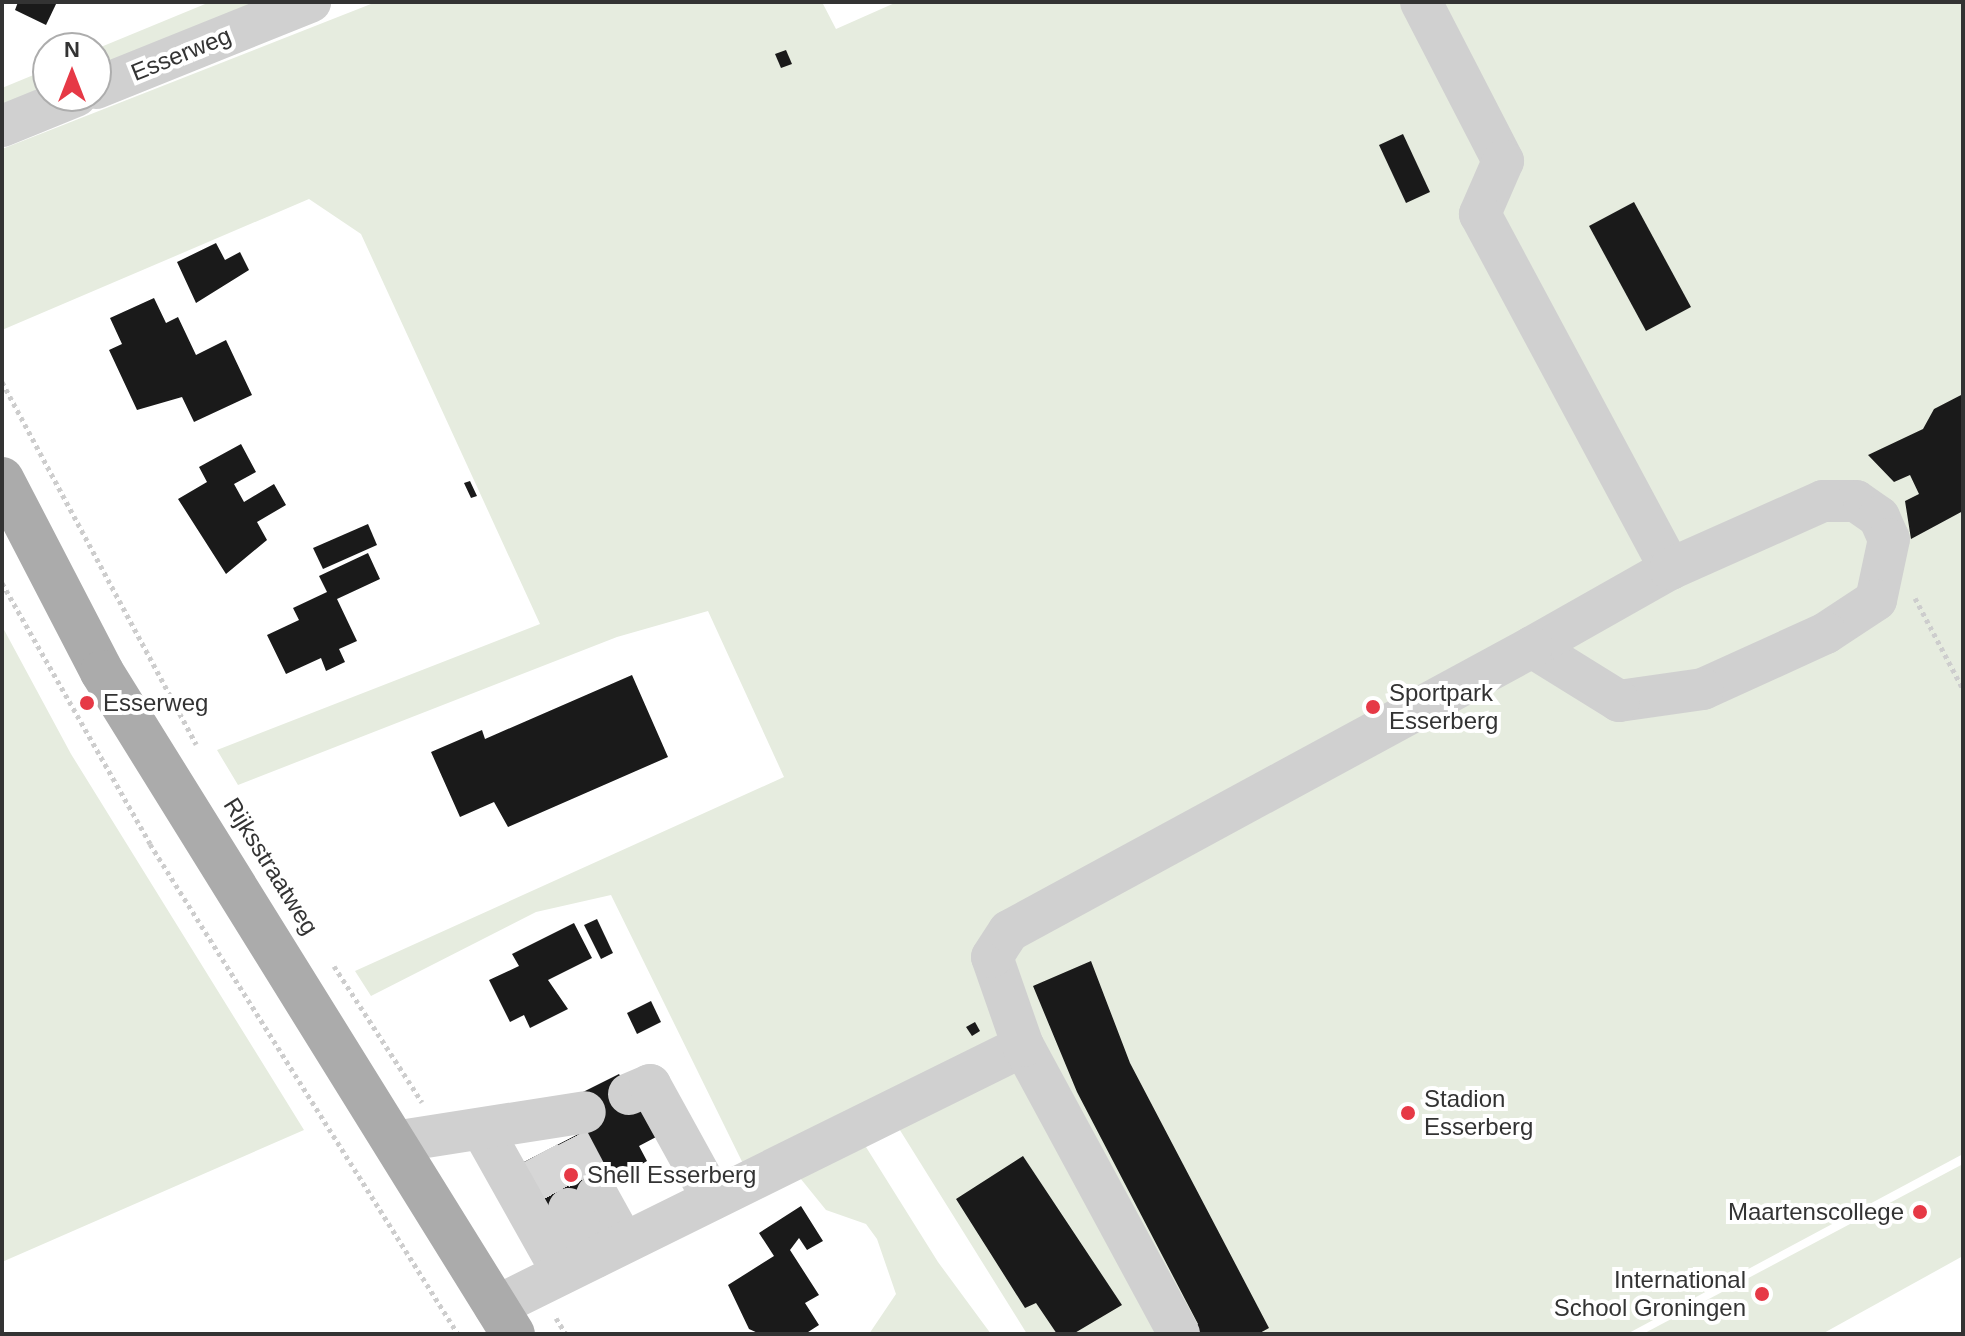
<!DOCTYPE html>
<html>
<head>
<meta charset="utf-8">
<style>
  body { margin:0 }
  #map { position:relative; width:1965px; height:1336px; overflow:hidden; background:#fff; font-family:Helvetica,sans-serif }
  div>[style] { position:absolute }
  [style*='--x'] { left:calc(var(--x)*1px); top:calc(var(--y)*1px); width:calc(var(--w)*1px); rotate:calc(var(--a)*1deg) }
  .green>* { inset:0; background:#e6ecdf }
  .building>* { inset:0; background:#1a1a1a }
  .minor-tunnel>* { height:42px; margin-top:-21px; transform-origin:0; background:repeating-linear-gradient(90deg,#d6d6d6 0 42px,transparent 0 63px) }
  .path>* { height:5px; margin-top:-2.5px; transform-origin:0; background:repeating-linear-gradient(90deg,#cdcdcd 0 4px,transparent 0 8px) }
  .minor>* { height:42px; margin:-21px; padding:0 21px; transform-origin:21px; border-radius:21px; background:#d0d0d0 }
  .major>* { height:44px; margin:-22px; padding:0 22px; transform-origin:22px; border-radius:22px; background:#ababab }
  .dots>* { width:22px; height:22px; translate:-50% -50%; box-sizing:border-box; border:4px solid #fff; border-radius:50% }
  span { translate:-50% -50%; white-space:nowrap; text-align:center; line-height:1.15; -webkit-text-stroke:8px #fff; paint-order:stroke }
  .street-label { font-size:24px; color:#333 }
  .poi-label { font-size:24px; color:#333 }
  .left { translate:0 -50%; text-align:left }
  .right { translate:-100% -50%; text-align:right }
  .frame { position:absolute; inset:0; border:4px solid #333; pointer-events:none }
  .north { position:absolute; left:32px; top:32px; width:80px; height:80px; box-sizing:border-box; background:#fff; border:2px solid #adadad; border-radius:50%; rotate:0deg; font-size:22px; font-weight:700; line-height:32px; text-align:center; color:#333 }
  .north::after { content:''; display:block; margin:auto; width:28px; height:36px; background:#e63946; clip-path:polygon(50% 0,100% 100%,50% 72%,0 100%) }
</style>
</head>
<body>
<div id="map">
  <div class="green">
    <i style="clip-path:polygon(210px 2px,291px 2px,96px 79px,96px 49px)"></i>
    <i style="clip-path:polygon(376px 2px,822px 2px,836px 29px,897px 2px,1963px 2px,1963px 1154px,1627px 1334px,1027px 1334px,893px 1119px,755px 1188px,611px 895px,536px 912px,371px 996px,355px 971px,784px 777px,708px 611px,617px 637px,238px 785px,217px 750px,540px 624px,361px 234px,309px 199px,2px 330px,2px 149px)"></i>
    <i style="clip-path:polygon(48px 69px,48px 96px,2px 116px,2px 88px)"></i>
    <i style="clip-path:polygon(2px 626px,71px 754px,304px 1130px,2px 1262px)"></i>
    <i style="clip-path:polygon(861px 1139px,938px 1262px,991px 1334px,869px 1334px,896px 1294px,877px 1239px,866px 1224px,826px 1210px,796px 1173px)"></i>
    <i style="clip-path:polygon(1963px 1164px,1963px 1256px,1822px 1334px,1643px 1334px)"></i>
  </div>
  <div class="building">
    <i style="clip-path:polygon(18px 2px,57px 2px,46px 25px,15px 10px)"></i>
    <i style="clip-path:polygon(786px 50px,792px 64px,781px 68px,775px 54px)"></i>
    <i style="clip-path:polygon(1403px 134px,1430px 192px,1406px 203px,1379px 145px)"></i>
    <i style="clip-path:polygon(1634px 202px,1691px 307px,1646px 331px,1589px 226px)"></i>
    <i style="clip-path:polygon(216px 243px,225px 260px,240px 252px,249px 270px,196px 303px,177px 262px)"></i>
    <i style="clip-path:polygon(154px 298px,166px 323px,178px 317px,196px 355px,226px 340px,252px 395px,194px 422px,182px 397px,137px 410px,109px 350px,122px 344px,110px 318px)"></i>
    <i style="clip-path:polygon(1963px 394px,1963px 511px,1911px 539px,1905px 501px,1919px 494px,1910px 475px,1894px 482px,1868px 455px,1923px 429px,1934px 409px)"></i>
    <i style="clip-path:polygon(241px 444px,256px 472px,234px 484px,244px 502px,274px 484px,286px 505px,257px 522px,267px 540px,226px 574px,178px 499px,207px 482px,199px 467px)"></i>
    <i style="clip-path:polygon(470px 481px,477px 496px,471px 498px,464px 483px)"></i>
    <i style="clip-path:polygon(368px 524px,377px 545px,323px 569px,313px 548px)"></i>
    <i style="clip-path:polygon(368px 553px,380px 579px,337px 599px,357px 641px,339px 649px,345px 662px,326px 671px,321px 658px,286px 674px,267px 635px,299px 620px,293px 608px,327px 592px,319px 576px)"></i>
    <i style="clip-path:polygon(632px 675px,668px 757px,508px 827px,494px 802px,460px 817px,431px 752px,482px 730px,485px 739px)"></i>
    <i style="clip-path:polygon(597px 919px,613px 953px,601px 959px,584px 925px)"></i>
    <i style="clip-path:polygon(574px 923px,592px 958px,548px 980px,568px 1009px,530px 1028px,524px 1015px,510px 1022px,489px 980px,519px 966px,512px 954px)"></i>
    <i style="clip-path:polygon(1091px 961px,1130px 1063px,1269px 1328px,1258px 1334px,1187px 1334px,1198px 1324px,1077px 1092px,1033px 986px)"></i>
    <i style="clip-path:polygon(651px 1001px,661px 1022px,637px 1034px,627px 1013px)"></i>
    <i style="clip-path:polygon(975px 1022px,980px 1031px,972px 1036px,966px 1027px)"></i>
    <i style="clip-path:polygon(619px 1074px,658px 1136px,639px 1146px,647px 1161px,548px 1219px,520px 1164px,592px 1127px,577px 1095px)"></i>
    <i style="clip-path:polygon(1023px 1156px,1122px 1305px,1073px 1334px,1057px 1334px,1036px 1303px,1025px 1308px,956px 1199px)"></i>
    <i style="clip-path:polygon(801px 1206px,823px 1241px,807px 1250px,799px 1238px,790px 1250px,819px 1295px,805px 1303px,819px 1325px,805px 1334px,760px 1334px,749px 1329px,728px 1285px,774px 1256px,759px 1233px)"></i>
  </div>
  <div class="minor-tunnel">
    <i style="--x:568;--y:1140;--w:62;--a:62.2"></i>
    <i style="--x:539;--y:1154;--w:63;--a:61.4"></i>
  </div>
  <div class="path">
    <i style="--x:2;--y:382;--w:411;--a:61.8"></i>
    <i style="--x:2;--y:583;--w:300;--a:60.4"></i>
    <i style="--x:150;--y:844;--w:579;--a:57.85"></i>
    <i style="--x:1915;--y:598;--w:103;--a:62.2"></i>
    <i style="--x:334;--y:966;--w:162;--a:57.1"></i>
    <i style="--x:556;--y:1318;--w:19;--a:58"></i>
  </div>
  <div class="minor">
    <i style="--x:1421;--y:2;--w:179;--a:62.7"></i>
    <i style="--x:1503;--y:161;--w:58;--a:113.5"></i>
    <i style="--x:1480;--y:214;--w:403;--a:61.8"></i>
    <i style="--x:96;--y:88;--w:231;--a:-21.9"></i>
    <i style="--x:2;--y:126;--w:80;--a:-22.1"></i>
    <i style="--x:1823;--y:501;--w:33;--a:0"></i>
    <i style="--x:1856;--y:501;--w:28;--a:35"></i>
    <i style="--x:1879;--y:517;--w:24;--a:66"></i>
    <i style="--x:1889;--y:539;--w:62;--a:102"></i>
    <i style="--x:1876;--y:600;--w:60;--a:146.6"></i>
    <i style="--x:1826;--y:633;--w:135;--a:155.5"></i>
    <i style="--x:1703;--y:689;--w:85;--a:171.9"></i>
    <i style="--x:1619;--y:701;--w:102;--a:-148.2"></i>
    <i style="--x:1532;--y:647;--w:159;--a:-29.5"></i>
    <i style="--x:1670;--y:569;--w:167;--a:-24"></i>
    <i style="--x:629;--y:1094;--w:23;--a:-23"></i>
    <i style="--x:650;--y:1085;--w:130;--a:61.1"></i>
    <i style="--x:483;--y:1131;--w:162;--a:60.7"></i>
    <i style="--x:394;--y:1142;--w:193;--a:-8.9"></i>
    <i style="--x:597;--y:1195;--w:54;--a:61"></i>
    <i style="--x:569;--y:1209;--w:55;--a:61.6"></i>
    <i style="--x:495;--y:1307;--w:589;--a:-26.3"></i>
    <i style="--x:1179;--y:1334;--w:328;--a:-118.4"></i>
    <i style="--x:1023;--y:1046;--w:94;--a:-109.2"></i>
    <i style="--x:992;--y:957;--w:31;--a:-57"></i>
    <i style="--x:1009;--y:931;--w:595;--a:-28.5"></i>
  </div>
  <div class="major">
    <i style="--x:2;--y:479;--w:217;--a:62.6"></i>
    <i style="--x:102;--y:672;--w:779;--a:58.17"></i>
  </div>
  <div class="dots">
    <i style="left:87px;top:703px;background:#e63946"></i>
    <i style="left:1373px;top:707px;background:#e63946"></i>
    <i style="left:1408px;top:1113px;background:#e63946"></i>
    <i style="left:571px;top:1175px;background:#e63946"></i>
    <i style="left:1920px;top:1212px;background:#e63946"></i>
    <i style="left:1762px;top:1294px;background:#e63946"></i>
  </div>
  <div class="street-label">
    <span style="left:181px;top:54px;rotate:-22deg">Esserweg</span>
    <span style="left:271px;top:866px;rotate:58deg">Rijksstraatweg</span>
  </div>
  <div class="poi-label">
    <span class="left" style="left:1389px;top:707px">Sportpark<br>Esserberg</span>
    <span class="left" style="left:103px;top:703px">Esserweg</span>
    <span class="left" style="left:1424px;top:1113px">Stadion<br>Esserberg</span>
    <span class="left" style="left:587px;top:1175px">Shell Esserberg</span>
    <span class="right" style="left:1904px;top:1212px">Maartenscollege</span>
    <span class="right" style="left:1746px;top:1294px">International<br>School Groningen</span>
  </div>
  <div class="frame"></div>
  <div class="north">N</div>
</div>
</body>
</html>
